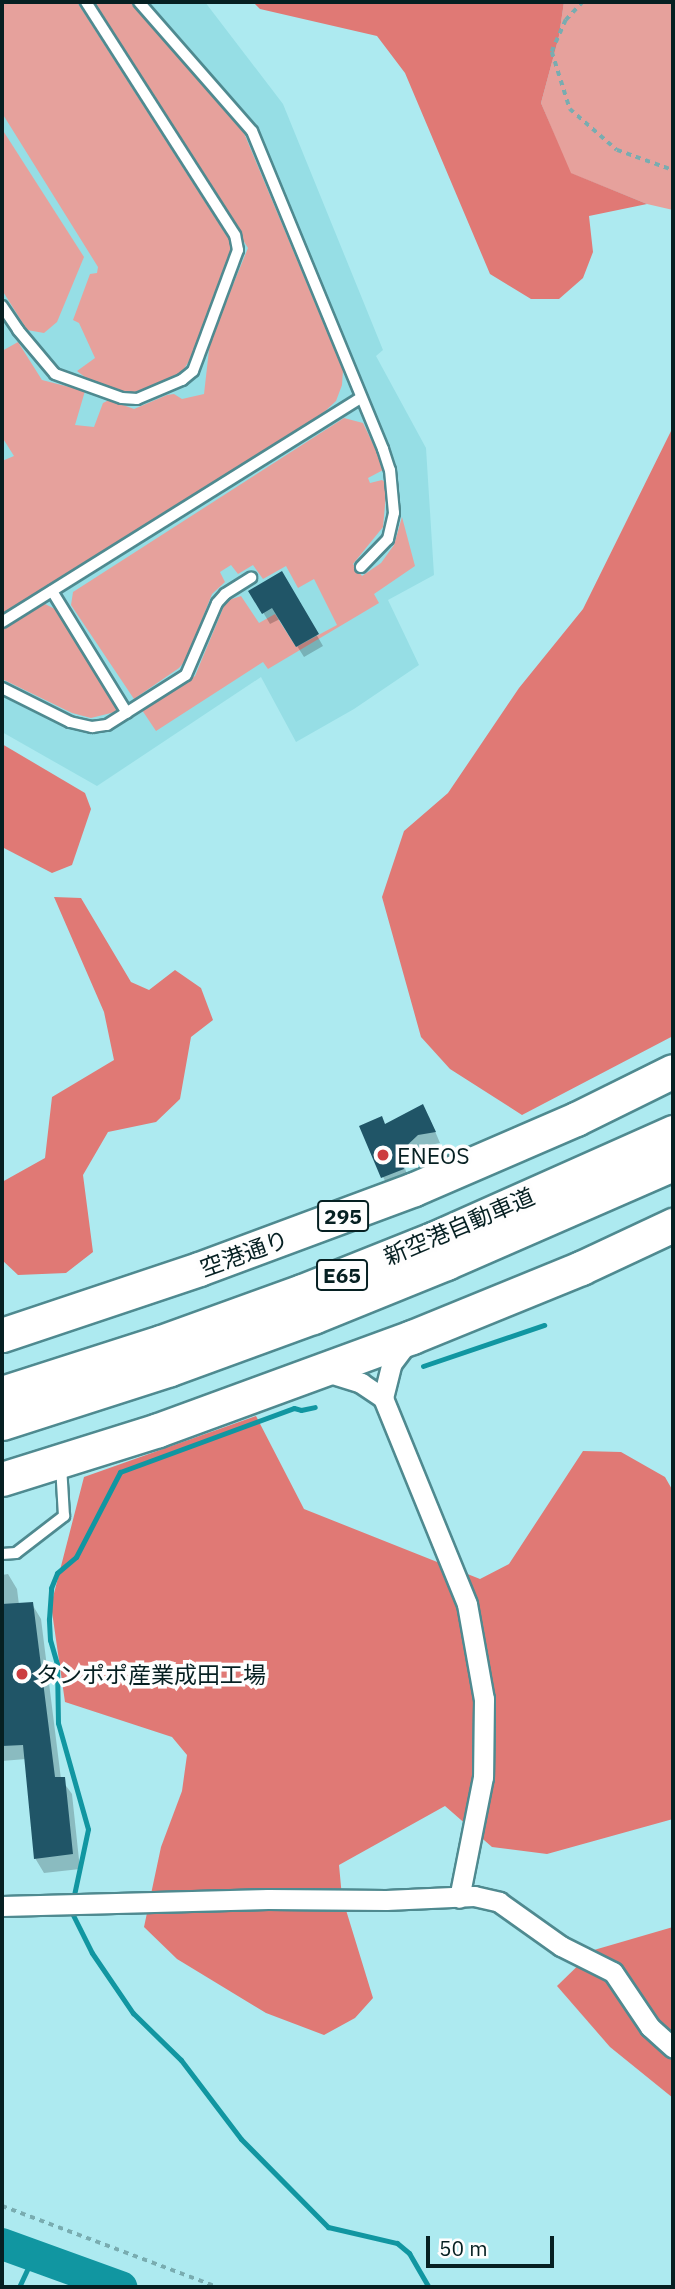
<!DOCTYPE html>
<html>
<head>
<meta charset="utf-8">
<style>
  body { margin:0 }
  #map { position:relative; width:675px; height:2289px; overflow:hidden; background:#adeaf0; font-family:"IBM Plex Sans","Noto Sans JP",sans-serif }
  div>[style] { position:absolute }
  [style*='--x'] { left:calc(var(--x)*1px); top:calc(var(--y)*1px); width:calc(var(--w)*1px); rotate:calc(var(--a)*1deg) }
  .built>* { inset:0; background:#96dee5 }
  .green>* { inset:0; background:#e6a19c }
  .forest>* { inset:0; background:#e07975 }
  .shadow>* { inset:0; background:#0003 }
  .stream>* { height:5px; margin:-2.5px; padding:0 2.5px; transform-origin:2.5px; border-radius:2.5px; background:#1196a1 }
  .river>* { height:32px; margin:-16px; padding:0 16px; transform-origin:16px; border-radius:16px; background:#1196a1 }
  .building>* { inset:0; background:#205567 }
  .path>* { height:3.5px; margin-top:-1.75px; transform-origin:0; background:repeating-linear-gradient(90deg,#79acb0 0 5px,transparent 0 10px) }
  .roads { filter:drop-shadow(2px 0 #4f8a90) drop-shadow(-2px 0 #4f8a90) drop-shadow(0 2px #4f8a90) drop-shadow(0 -2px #4f8a90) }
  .lane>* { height:10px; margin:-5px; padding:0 5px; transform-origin:5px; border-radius:5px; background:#fff }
  .street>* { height:19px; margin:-9.5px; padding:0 9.5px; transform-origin:9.5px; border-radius:9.5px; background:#fff }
  .highway>* { height:33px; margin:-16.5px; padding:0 16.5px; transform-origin:16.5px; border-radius:16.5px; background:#fff }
  .dots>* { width:19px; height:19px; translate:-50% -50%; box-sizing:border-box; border:4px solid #fefefe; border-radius:50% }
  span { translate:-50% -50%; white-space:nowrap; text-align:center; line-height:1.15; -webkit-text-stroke:7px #fefefe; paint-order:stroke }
  .shield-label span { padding:2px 5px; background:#fefefe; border:2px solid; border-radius:5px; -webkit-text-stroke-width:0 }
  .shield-label { font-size:21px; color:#062022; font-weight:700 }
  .poi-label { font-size:23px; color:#062022 }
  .left { translate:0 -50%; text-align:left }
  .street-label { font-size:23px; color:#062022 }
  .frame { position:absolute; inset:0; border:4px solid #062022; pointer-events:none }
  .scale { position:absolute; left:426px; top:2236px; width:128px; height:32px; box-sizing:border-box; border:4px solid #062022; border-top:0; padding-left:9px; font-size:21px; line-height:24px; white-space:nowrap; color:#062022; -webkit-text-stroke:5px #fefefe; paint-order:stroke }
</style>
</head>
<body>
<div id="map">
  <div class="built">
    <i style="clip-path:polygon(2px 2px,205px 2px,283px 104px,383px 350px,376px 356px,426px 448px,434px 575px,388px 600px,419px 665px,354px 709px,296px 742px,261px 677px,97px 786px,2px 732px)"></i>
  </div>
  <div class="green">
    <i style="clip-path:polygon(2px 2px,77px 2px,230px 241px,231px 250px,195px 352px,180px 375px,132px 393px,115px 391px,90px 381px,77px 371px,95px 358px,79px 323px,73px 320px,90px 274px,97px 273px,98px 267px,2px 113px)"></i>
    <i style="clip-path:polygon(94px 2px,130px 2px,244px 133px,343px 370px,342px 385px,336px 401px,322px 414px,2px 614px,2px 461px,14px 456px,2px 437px,2px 351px,18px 342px,42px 380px,85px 391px,75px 425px,94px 427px,103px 403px,109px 400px,134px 409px,167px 395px,174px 394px,182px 399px,204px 394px,210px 341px,248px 248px)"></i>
    <i style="clip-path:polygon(564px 2px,673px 2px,673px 210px,647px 204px,570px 173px,541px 103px,559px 36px)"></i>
    <i style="clip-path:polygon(2px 129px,84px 257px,57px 322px,44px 333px,27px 330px,2px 290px)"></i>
    <i style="clip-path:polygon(344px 418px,363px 423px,385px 469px,368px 478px,370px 483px,382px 480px,387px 484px,383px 527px,353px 564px,362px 576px,381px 563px,394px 545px,402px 517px,415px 566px,374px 594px,379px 603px,268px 669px,263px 662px,156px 731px,142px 710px,195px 676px,226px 601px,241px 596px,259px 623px,275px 614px,296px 647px,337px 625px,314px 579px,298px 588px,286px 566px,263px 579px,253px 565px,238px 574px,231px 565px,220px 572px,225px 582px,212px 594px,186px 660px,179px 668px,134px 699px,71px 605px,73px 592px)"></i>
    <i style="clip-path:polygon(45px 604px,57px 610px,119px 704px,115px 712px,91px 718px,72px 713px,2px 679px,2px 629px)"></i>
  </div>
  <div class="forest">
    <i style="clip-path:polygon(253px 2px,564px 2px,559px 36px,541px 103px,571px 173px,647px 204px,589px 216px,593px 252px,583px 278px,559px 299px,531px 299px,490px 274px,405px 73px,377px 36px,260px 9px)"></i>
    <i style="clip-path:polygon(673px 427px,673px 1036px,522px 1115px,450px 1069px,421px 1037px,382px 897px,404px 831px,448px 793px,519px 688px,583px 609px)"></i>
    <i style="clip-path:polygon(2px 744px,85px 793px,91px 809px,72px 865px,52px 873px,2px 847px)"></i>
    <i style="clip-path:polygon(54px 897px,81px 898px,131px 982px,149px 990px,175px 970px,201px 988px,213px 1020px,191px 1037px,180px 1099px,156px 1122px,108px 1132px,83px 1175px,93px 1252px,66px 1273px,18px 1275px,2px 1260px,2px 1182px,45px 1158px,52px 1097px,114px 1060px,104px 1012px)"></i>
    <i style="clip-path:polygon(256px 1416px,304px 1509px,480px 1579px,509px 1564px,583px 1451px,621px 1452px,665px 1477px,673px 1491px,673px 1819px,547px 1854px,492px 1847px,445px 1806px,339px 1865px,342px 1897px,373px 1998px,355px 2018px,324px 2035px,266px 2013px,177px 1959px,144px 1927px,161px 1847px,182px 1791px,187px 1755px,172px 1737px,65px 1702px,51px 1605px,84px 1477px)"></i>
    <i style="clip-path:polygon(673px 1927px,673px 2098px,610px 2047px,557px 1986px,594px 1950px)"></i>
  </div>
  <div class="shadow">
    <i style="clip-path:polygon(281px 573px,323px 646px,304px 657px,280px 619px,270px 624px,251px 592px)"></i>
    <i style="clip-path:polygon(429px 1117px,440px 1143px,425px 1146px,404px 1165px,409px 1181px,389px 1188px,383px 1177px,386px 1126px)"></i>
    <i style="clip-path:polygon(8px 1574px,17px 1589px,19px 1605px,32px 1604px,41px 1619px,61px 1779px,72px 1794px,80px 1869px,44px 1873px,35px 1858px,26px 1759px,2px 1761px,2px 1575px)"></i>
  </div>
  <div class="stream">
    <i style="--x:423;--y:1366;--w:128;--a:-18.7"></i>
    <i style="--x:74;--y:1895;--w:67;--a:-78"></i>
    <i style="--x:88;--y:1829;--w:110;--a:-105.8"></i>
    <i style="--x:58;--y:1723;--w:59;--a:-91"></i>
    <i style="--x:57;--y:1664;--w:25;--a:-106"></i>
    <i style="--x:50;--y:1640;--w:21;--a:-93"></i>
    <i style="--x:49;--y:1619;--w:31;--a:-86"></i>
    <i style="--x:51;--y:1588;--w:16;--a:-68"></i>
    <i style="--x:57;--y:1573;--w:25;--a:-40"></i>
    <i style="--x:76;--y:1557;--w:96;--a:-62.6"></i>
    <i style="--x:120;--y:1472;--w:185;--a:-20.2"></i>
    <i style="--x:294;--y:1408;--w:7;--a:16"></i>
    <i style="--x:301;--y:1410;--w:14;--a:-12"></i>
    <i style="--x:73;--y:1915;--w:42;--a:63.4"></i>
    <i style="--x:92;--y:1953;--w:73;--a:55.7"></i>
    <i style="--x:133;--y:2013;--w:67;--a:44.4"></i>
    <i style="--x:181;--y:2060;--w:99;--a:52.8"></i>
    <i style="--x:241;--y:2139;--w:124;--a:45.3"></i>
    <i style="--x:328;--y:2227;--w:71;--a:13.1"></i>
    <i style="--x:397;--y:2243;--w:16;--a:40"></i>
    <i style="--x:409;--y:2253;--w:39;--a:60"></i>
    <i style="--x:19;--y:2287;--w:35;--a:-65"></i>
  </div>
  <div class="river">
    <i style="--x:2;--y:2244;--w:127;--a:19.9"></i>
  </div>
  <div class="building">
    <i style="clip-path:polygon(282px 571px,319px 634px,296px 647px,272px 608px,262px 614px,248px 591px)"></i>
    <i style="clip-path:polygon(423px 1104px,436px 1132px,418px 1135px,399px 1153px,404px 1169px,381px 1178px,359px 1126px,382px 1116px,385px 1124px)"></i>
    <i style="clip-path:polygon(33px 1602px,55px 1777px,65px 1777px,73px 1854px,34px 1859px,23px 1745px,2px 1746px,2px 1604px)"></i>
  </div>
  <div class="path">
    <i style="--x:583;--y:2;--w:25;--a:133"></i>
    <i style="--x:566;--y:20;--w:35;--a:114"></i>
    <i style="--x:552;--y:52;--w:60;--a:72.5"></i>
    <i style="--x:570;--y:109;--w:62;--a:41.1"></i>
    <i style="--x:617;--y:150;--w:59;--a:19.7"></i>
    <i style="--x:2;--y:2206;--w:231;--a:20.6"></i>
  </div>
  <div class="roads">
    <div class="lane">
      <i style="--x:139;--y:2;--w:171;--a:48.8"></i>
      <i style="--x:252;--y:131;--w:344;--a:67.6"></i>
      <i style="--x:383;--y:449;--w:22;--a:72"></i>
      <i style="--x:390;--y:470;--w:43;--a:84.7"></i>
      <i style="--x:394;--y:513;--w:27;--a:103"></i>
      <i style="--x:388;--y:539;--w:39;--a:134"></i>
      <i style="--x:2;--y:306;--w:29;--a:56"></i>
      <i style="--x:18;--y:330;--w:57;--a:49.9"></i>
      <i style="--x:55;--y:374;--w:71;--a:19.7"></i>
      <i style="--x:122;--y:398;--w:15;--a:4"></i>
      <i style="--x:137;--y:399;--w:49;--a:-22.9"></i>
      <i style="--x:182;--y:380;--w:14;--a:-39"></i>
      <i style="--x:193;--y:371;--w:129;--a:-69.6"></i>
      <i style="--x:238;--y:250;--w:15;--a:-101"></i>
      <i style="--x:235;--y:235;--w:277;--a:-122.6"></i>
      <i style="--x:52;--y:591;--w:143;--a:58.4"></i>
      <i style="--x:2;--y:622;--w:422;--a:-32"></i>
      <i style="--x:2;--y:688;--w:76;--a:26.6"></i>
      <i style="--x:70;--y:722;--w:23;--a:13"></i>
      <i style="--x:92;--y:727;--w:15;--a:-8"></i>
      <i style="--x:107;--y:725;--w:93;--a:-32.3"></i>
      <i style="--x:186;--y:675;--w:78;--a:-66.7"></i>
      <i style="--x:217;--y:603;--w:12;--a:-48"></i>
      <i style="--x:225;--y:594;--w:31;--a:-32"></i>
      <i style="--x:2;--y:1554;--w:14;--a:-4"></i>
      <i style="--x:16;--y:1553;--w:61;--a:-37.6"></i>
      <i style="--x:64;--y:1516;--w:50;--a:-93.4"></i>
    </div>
    <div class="street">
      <i style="--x:326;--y:1372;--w:37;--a:17"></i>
      <i style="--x:361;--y:1383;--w:27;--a:34"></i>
      <i style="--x:383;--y:1398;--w:222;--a:67.8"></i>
      <i style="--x:467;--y:1604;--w:97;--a:79.9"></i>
      <i style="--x:484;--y:1699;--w:78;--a:90.7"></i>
      <i style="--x:483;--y:1777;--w:123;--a:101.2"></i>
      <i style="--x:383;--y:1398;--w:36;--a:-76"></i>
      <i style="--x:392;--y:1363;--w:25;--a:-53"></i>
      <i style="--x:2;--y:1906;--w:266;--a:-1.5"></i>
      <i style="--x:268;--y:1899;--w:118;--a:0.5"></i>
      <i style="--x:386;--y:1900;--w:88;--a:-2.6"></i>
      <i style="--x:474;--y:1896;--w:26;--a:13"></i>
      <i style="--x:499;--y:1902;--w:76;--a:35.4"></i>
      <i style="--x:561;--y:1946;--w:58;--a:26.6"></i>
      <i style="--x:613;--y:1972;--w:66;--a:56.1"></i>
      <i style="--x:650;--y:2027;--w:31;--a:42"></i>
    </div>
    <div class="highway">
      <i style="--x:2;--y:1335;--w:208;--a:-18.5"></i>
      <i style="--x:199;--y:1269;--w:229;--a:-20.4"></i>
      <i style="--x:414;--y:1189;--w:176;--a:-23.4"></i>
      <i style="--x:576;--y:1119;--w:108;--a:-26.3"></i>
      <i style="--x:2;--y:1393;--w:167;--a:-17.8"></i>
      <i style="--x:161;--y:1342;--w:150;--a:-19.9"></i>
      <i style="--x:302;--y:1291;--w:143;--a:-21.7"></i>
      <i style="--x:435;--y:1238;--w:261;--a:-24"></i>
      <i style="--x:2;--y:1423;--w:176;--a:-17.8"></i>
      <i style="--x:170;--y:1369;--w:152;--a:-20"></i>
      <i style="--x:313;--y:1317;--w:144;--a:-22.1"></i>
      <i style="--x:446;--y:1263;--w:248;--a:-23.6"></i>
      <i style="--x:2;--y:1479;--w:164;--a:-17.4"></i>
      <i style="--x:158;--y:1430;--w:270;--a:-20.1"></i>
      <i style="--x:412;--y:1337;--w:183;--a:-22.2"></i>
      <i style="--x:581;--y:1268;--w:102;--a:-25.1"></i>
    </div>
  </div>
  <div class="dots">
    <i style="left:383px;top:1155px;background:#cc3d40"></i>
    <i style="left:22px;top:1674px;background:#cc3d40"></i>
  </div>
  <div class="shield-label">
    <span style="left:343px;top:1216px">295</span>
    <span style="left:342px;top:1275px">E65</span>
  </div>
  <div class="poi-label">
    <span class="left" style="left:397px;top:1155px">ENEOS</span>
    <span class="left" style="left:36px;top:1674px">タンポポ産業成田工場</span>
  </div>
  <div class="street-label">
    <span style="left:459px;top:1226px;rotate:-23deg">新空港自動車道</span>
    <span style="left:244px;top:1253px;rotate:-20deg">空港通り</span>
  </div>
  <div class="frame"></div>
  <div class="scale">50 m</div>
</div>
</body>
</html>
